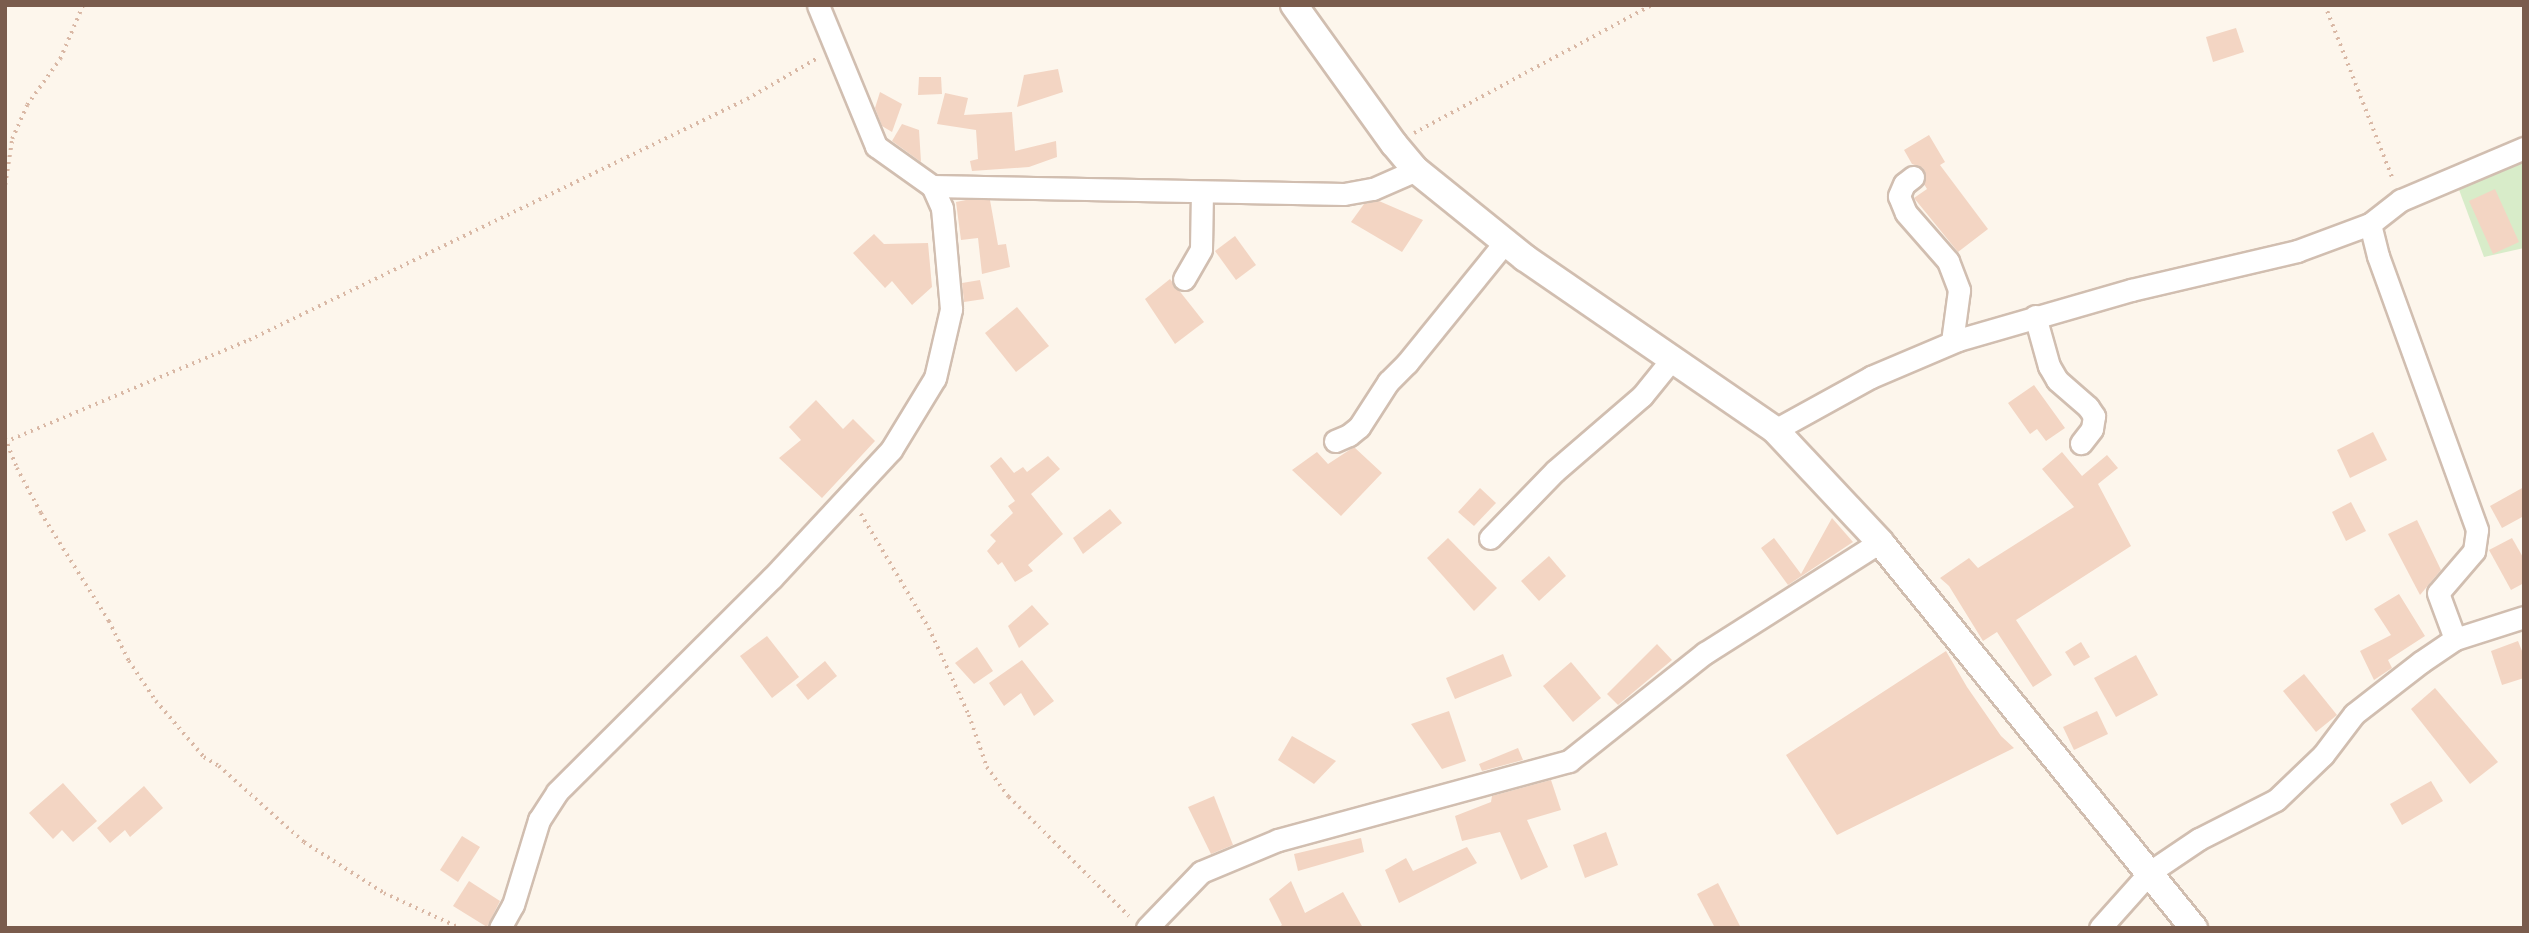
<!DOCTYPE html>
<html>
<head>
<meta charset="utf-8">
<style>
  body { margin:0 }
  #map { position:relative; width:2529px; height:933px; overflow:hidden; background:#fdf6ec; font-family:Commissioner,sans-serif }
  div>[style] { position:absolute }
  [style*='--x'] { left:calc(var(--x)*1px); top:calc(var(--y)*1px); width:calc(var(--w)*1px); rotate:calc(var(--a)*1deg) }
  .green>* { inset:0; background:#d8ecc9 }
  .building>* { inset:0; background:#f3d5c3 }
  .path>* { height:3.5px; margin-top:-1.75px; transform-origin:0; background:repeating-linear-gradient(90deg,#d9b8a5 0 2px,transparent 0 7px) }
  .roads { filter:drop-shadow(2px 0 #d1beb0) drop-shadow(-2px 0 #d1beb0) drop-shadow(0 2px #d1beb0) drop-shadow(0 -2px #d1beb0) }
  .minor>* { height:21px; margin:-10.5px; padding:0 10.5px; transform-origin:10.5px; border-radius:10.5px; background:#fff }
  .tertiary>* { height:26px; margin:-13px; padding:0 13px; transform-origin:13px; border-radius:13px; background:#fff }
  span { translate:-50% -50%; white-space:nowrap; text-align:center; line-height:1.15; -webkit-text-stroke:5px #fffaf3; paint-order:stroke }
  .frame { position:absolute; inset:0; border:7px solid #7a5c4d; pointer-events:none }
</style>
</head>
<body>
<div id="map">
  <div class="green">
    <i style="clip-path:polygon(2524px 159px,2524px 248px,2484px 257px,2458px 187px)"></i>
  </div>
  <div class="building">
    <i style="clip-path:polygon(2236px 28px,2244px 52px,2213px 62px,2206px 37px)"></i>
    <i style="clip-path:polygon(1058px 69px,1063px 92px,1017px 107px,1024px 75px)"></i>
    <i style="clip-path:polygon(919px 77px,941px 77px,942px 94px,918px 95px)"></i>
    <i style="clip-path:polygon(880px 92px,902px 104px,892px 132px,882px 126px,875px 108px)"></i>
    <i style="clip-path:polygon(945px 93px,968px 98px,964px 115px,1012px 112px,1015px 151px,1056px 141px,1057px 157px,1029px 167px,972px 171px,970px 161px,978px 159px,976px 130px,937px 124px)"></i>
    <i style="clip-path:polygon(902px 124px,919px 130px,921px 162px,892px 141px)"></i>
    <i style="clip-path:polygon(1929px 135px,1945px 162px,1940px 165px,1988px 229px,1958px 252px,1914px 198px,1927px 189px,1924px 184px,1926px 175px,1923px 168px,1912px 164px,1904px 150px)"></i>
    <i style="clip-path:polygon(2495px 189px,2519px 242px,2493px 254px,2469px 201px)"></i>
    <i style="clip-path:polygon(966px 200px,990px 200px,998px 245px,1006px 244px,1010px 267px,982px 274px,978px 238px,961px 240px,956px 202px)"></i>
    <i style="clip-path:polygon(1379px 201px,1423px 220px,1402px 252px,1351px 222px,1364px 204px)"></i>
    <i style="clip-path:polygon(874px 234px,884px 244px,928px 243px,932px 287px,912px 305px,892px 281px,885px 288px,853px 253px)"></i>
    <i style="clip-path:polygon(1235px 236px,1256px 265px,1236px 280px,1215px 251px)"></i>
    <i style="clip-path:polygon(1170px 279px,1204px 322px,1175px 344px,1145px 299px)"></i>
    <i style="clip-path:polygon(980px 280px,984px 299px,964px 302px,962px 283px)"></i>
    <i style="clip-path:polygon(1017px 307px,1049px 346px,1016px 372px,985px 333px)"></i>
    <i style="clip-path:polygon(2034px 385px,2065px 428px,2046px 441px,2037px 429px,2030px 434px,2008px 403px)"></i>
    <i style="clip-path:polygon(816px 400px,843px 429px,853px 419px,875px 441px,822px 498px,779px 458px,801px 440px,789px 427px)"></i>
    <i style="clip-path:polygon(2373px 432px,2387px 460px,2350px 478px,2337px 450px)"></i>
    <i style="clip-path:polygon(1354px 447px,1382px 473px,1341px 516px,1292px 470px,1317px 452px,1328px 464px)"></i>
    <i style="clip-path:polygon(2062px 452px,2082px 476px,2107px 455px,2118px 468px,2098px 484px,2131px 546px,2016px 620px,2052px 675px,2033px 687px,1997px 632px,1983px 641px,1949px 586px,1940px 578px,1969px 558px,1978px 568px,2074px 507px,2042px 469px)"></i>
    <i style="clip-path:polygon(1048px 456px,1060px 469px,1031px 494px,1063px 534px,1028px 565px,1033px 571px,1015px 582px,1002px 562px,998px 565px,987px 551px,996px 541px,990px 535px,1013px 513px,1008px 506px,1015px 501px,990px 466px,1001px 457px,1014px 473px,1023px 467px,1027px 472px)"></i>
    <i style="clip-path:polygon(2524px 487px,2524px 516px,2502px 528px,2490px 506px)"></i>
    <i style="clip-path:polygon(1480px 488px,1496px 503px,1474px 526px,1458px 512px)"></i>
    <i style="clip-path:polygon(2351px 502px,2366px 531px,2346px 541px,2332px 512px)"></i>
    <i style="clip-path:polygon(1110px 509px,1122px 523px,1083px 554px,1073px 538px)"></i>
    <i style="clip-path:polygon(1832px 518px,1853px 542px,1788px 585px,1761px 548px,1774px 538px,1801px 574px)"></i>
    <i style="clip-path:polygon(2417px 520px,2441px 570px,2420px 595px,2388px 534px)"></i>
    <i style="clip-path:polygon(1448px 538px,1497px 588px,1474px 611px,1427px 558px)"></i>
    <i style="clip-path:polygon(2512px 538px,2524px 559px,2524px 583px,2511px 590px,2489px 550px)"></i>
    <i style="clip-path:polygon(1549px 556px,1566px 576px,1539px 601px,1521px 581px)"></i>
    <i style="clip-path:polygon(2399px 594px,2425px 636px,2388px 660px,2392px 668px,2374px 680px,2360px 651px,2391px 635px,2374px 609px)"></i>
    <i style="clip-path:polygon(1032px 605px,1049px 624px,1019px 648px,1008px 626px)"></i>
    <i style="clip-path:polygon(767px 636px,799px 677px,772px 698px,740px 656px)"></i>
    <i style="clip-path:polygon(2518px 641px,2524px 656px,2524px 678px,2502px 685px,2491px 651px)"></i>
    <i style="clip-path:polygon(2081px 642px,2090px 657px,2074px 666px,2065px 652px)"></i>
    <i style="clip-path:polygon(1657px 644px,1672px 660px,1618px 705px,1607px 694px)"></i>
    <i style="clip-path:polygon(977px 647px,993px 671px,974px 684px,955px 663px)"></i>
    <i style="clip-path:polygon(1946px 651px,1967px 687px,2001px 736px,2014px 748px,1837px 835px,1786px 755px)"></i>
    <i style="clip-path:polygon(1503px 654px,1512px 676px,1455px 699px,1446px 678px)"></i>
    <i style="clip-path:polygon(2136px 655px,2158px 695px,2116px 717px,2094px 678px)"></i>
    <i style="clip-path:polygon(1022px 660px,1054px 701px,1034px 716px,1021px 693px,1004px 706px,989px 683px)"></i>
    <i style="clip-path:polygon(825px 661px,837px 676px,808px 700px,796px 685px)"></i>
    <i style="clip-path:polygon(1571px 662px,1601px 698px,1573px 722px,1543px 686px)"></i>
    <i style="clip-path:polygon(2304px 674px,2337px 715px,2316px 732px,2283px 691px)"></i>
    <i style="clip-path:polygon(2435px 688px,2498px 762px,2470px 784px,2411px 709px)"></i>
    <i style="clip-path:polygon(1449px 711px,1466px 761px,1442px 769px,1411px 724px)"></i>
    <i style="clip-path:polygon(2097px 711px,2108px 734px,2074px 750px,2063px 727px)"></i>
    <i style="clip-path:polygon(1292px 736px,1336px 761px,1314px 784px,1278px 760px)"></i>
    <i style="clip-path:polygon(1518px 748px,1523px 760px,1482px 771px,1479px 764px)"></i>
    <i style="clip-path:polygon(1551px 780px,1561px 810px,1527px 820px,1548px 867px,1521px 880px,1500px 832px,1462px 841px,1455px 816px,1491px 802px,1492px 796px)"></i>
    <i style="clip-path:polygon(2431px 781px,2443px 801px,2402px 825px,2390px 804px)"></i>
    <i style="clip-path:polygon(63px 783px,97px 821px,73px 842px,62px 830px,53px 839px,29px 813px)"></i>
    <i style="clip-path:polygon(144px 786px,163px 808px,130px 837px,125px 830px,110px 843px,97px 828px)"></i>
    <i style="clip-path:polygon(1214px 796px,1233px 845px,1211px 854px,1188px 807px)"></i>
    <i style="clip-path:polygon(1606px 832px,1618px 865px,1585px 878px,1573px 845px)"></i>
    <i style="clip-path:polygon(462px 836px,480px 847px,458px 882px,440px 870px)"></i>
    <i style="clip-path:polygon(1361px 838px,1364px 852px,1298px 871px,1294px 854px)"></i>
    <i style="clip-path:polygon(1467px 847px,1477px 863px,1399px 903px,1385px 870px,1406px 858px,1413px 871px)"></i>
    <i style="clip-path:polygon(469px 881px,500px 901px,487px 927px,453px 906px)"></i>
    <i style="clip-path:polygon(1291px 881px,1305px 913px,1343px 892px,1363px 928px,1277px 928px,1282px 925px,1269px 899px)"></i>
    <i style="clip-path:polygon(1718px 883px,1741px 928px,1715px 928px,1697px 894px)"></i>
  </div>
  <div class="path">
    <i style="--x:2325;--y:5;--w:187;--a:68.7"></i>
    <i style="--x:1414;--y:133;--w:270;--a:-28.3"></i>
    <i style="--x:5;--y:185;--w:47;--a:-81.3"></i>
    <i style="--x:12;--y:139;--w:37;--a:-66"></i>
    <i style="--x:27;--y:105;--w:57;--a:-54.3"></i>
    <i style="--x:60;--y:59;--w:59;--a:-66.9"></i>
    <i style="--x:5;--y:438;--w:32;--a:68"></i>
    <i style="--x:17;--y:468;--w:51;--a:61.9"></i>
    <i style="--x:41;--y:513;--w:128;--a:57.8"></i>
    <i style="--x:109;--y:621;--w:45;--a:63.4"></i>
    <i style="--x:129;--y:661;--w:48;--a:56"></i>
    <i style="--x:156;--y:701;--w:74;--a:49.4"></i>
    <i style="--x:204;--y:757;--w:17;--a:31"></i>
    <i style="--x:219;--y:766;--w:114;--a:41.8"></i>
    <i style="--x:304;--y:842;--w:95;--a:32.5"></i>
    <i style="--x:384;--y:893;--w:84;--a:24.7"></i>
    <i style="--x:5;--y:442;--w:264;--a:-22.7"></i>
    <i style="--x:249;--y:340;--w:553;--a:-25.82"></i>
    <i style="--x:747;--y:99;--w:80;--a:-30.1"></i>
    <i style="--x:861;--y:514;--w:133;--a:59.2"></i>
    <i style="--x:929;--y:628;--w:96;--a:65.3"></i>
    <i style="--x:969;--y:715;--w:55;--a:70.9"></i>
    <i style="--x:987;--y:767;--w:37;--a:54"></i>
    <i style="--x:1009;--y:797;--w:169;--a:44.8"></i>
  </div>
  <div class="roads">
    <div class="minor">
      <i style="--x:1913;--y:177;--w:11;--a:142"></i>
      <i style="--x:1904;--y:184;--w:13;--a:113"></i>
      <i style="--x:1899;--y:196;--w:18;--a:68"></i>
      <i style="--x:1906;--y:213;--w:64;--a:48.8"></i>
      <i style="--x:1948;--y:261;--w:31;--a:69"></i>
      <i style="--x:1959;--y:290;--w:52;--a:97.7"></i>
      <i style="--x:932;--y:186;--w:412;--a:1.1"></i>
      <i style="--x:1344;--y:194;--w:29;--a:-10"></i>
      <i style="--x:1373;--y:189;--w:47;--a:-23.8"></i>
      <i style="--x:2370;--y:224;--w:33;--a:76"></i>
      <i style="--x:2378;--y:256;--w:291;--a:70.1"></i>
      <i style="--x:2477;--y:530;--w:21;--a:98"></i>
      <i style="--x:2474;--y:551;--w:55;--a:130.6"></i>
      <i style="--x:2438;--y:593;--w:49;--a:69.7"></i>
      <i style="--x:1184;--y:279;--w:34;--a:-60"></i>
      <i style="--x:1201;--y:249;--w:56;--a:-89"></i>
      <i style="--x:2035;--y:316;--w:52;--a:74.4"></i>
      <i style="--x:2049;--y:366;--w:16;--a:60"></i>
      <i style="--x:2057;--y:380;--w:41;--a:41.1"></i>
      <i style="--x:2088;--y:407;--w:11;--a:56"></i>
      <i style="--x:2094;--y:416;--w:13;--a:99"></i>
      <i style="--x:2092;--y:429;--w:18;--a:128"></i>
      <i style="--x:1775;--y:430;--w:110;--a:-28.9"></i>
      <i style="--x:1871;--y:377;--w:95;--a:-23"></i>
      <i style="--x:1958;--y:340;--w:180;--a:-16.1"></i>
      <i style="--x:2131;--y:290;--w:171;--a:-13.2"></i>
      <i style="--x:2297;--y:251;--w:78;--a:-20.3"></i>
      <i style="--x:2370;--y:224;--w:39;--a:-38"></i>
      <i style="--x:2401;--y:200;--w:134;--a:-22.9"></i>
      <i style="--x:1335;--y:441;--w:15;--a:-23"></i>
      <i style="--x:1349;--y:435;--w:13;--a:-39"></i>
      <i style="--x:1359;--y:427;--w:54;--a:-57.2"></i>
      <i style="--x:1388;--y:382;--w:27;--a:-45"></i>
      <i style="--x:1407;--y:363;--w:156;--a:-51"></i>
      <i style="--x:1490;--y:538;--w:93;--a:-45.9"></i>
      <i style="--x:1555;--y:471;--w:115;--a:-40.8"></i>
      <i style="--x:1642;--y:396;--w:48;--a:-51"></i>
      <i style="--x:500;--y:928;--w:26;--a:-61"></i>
      <i style="--x:513;--y:905;--w:89;--a:-73"></i>
      <i style="--x:539;--y:820;--w:33;--a:-57"></i>
      <i style="--x:557;--y:792;--w:303;--a:-44.9"></i>
      <i style="--x:772;--y:578;--w:175;--a:-47.1"></i>
      <i style="--x:891;--y:450;--w:84;--a:-58.6"></i>
      <i style="--x:935;--y:378;--w:71;--a:-76.9"></i>
      <i style="--x:951;--y:309;--w:101;--a:-95.1"></i>
      <i style="--x:942;--y:208;--w:24;--a:-114"></i>
      <i style="--x:932;--y:186;--w:69;--a:-144.5"></i>
      <i style="--x:876;--y:146;--w:152;--a:-112.4"></i>
      <i style="--x:1147;--y:928;--w:78;--a:-46"></i>
      <i style="--x:1201;--y:872;--w:83;--a:-22.6"></i>
      <i style="--x:1278;--y:840;--w:302;--a:-15.2"></i>
      <i style="--x:1569;--y:761;--w:174;--a:-38.5"></i>
      <i style="--x:1705;--y:653;--w:207;--a:-32.4"></i>
      <i style="--x:2100;--y:928;--w:75;--a:-48.2"></i>
      <i style="--x:2150;--y:872;--w:59;--a:-34"></i>
      <i style="--x:2199;--y:839;--w:86;--a:-26.9"></i>
      <i style="--x:2276;--y:800;--w:65;--a:-43.8"></i>
      <i style="--x:2323;--y:755;--w:51;--a:-52.9"></i>
      <i style="--x:2354;--y:714;--w:85;--a:-37.8"></i>
      <i style="--x:2421;--y:662;--w:41;--a:-34.1"></i>
      <i style="--x:2455;--y:639;--w:72;--a:-17.7"></i>
    </div>
    <div class="tertiary">
      <i style="--x:1294;--y:5;--w:171;--a:54.3"></i>
      <i style="--x:1394;--y:144;--w:34;--a:50"></i>
      <i style="--x:1416;--y:170;--w:140;--a:38.9"></i>
      <i style="--x:1525;--y:258;--w:303;--a:34.5"></i>
      <i style="--x:1775;--y:430;--w:154;--a:46.8"></i>
      <i style="--x:1880;--y:542;--w:498;--a:50.9"></i>
    </div>
  </div>
  <div class="frame"></div>
</div>
</body>
</html>
